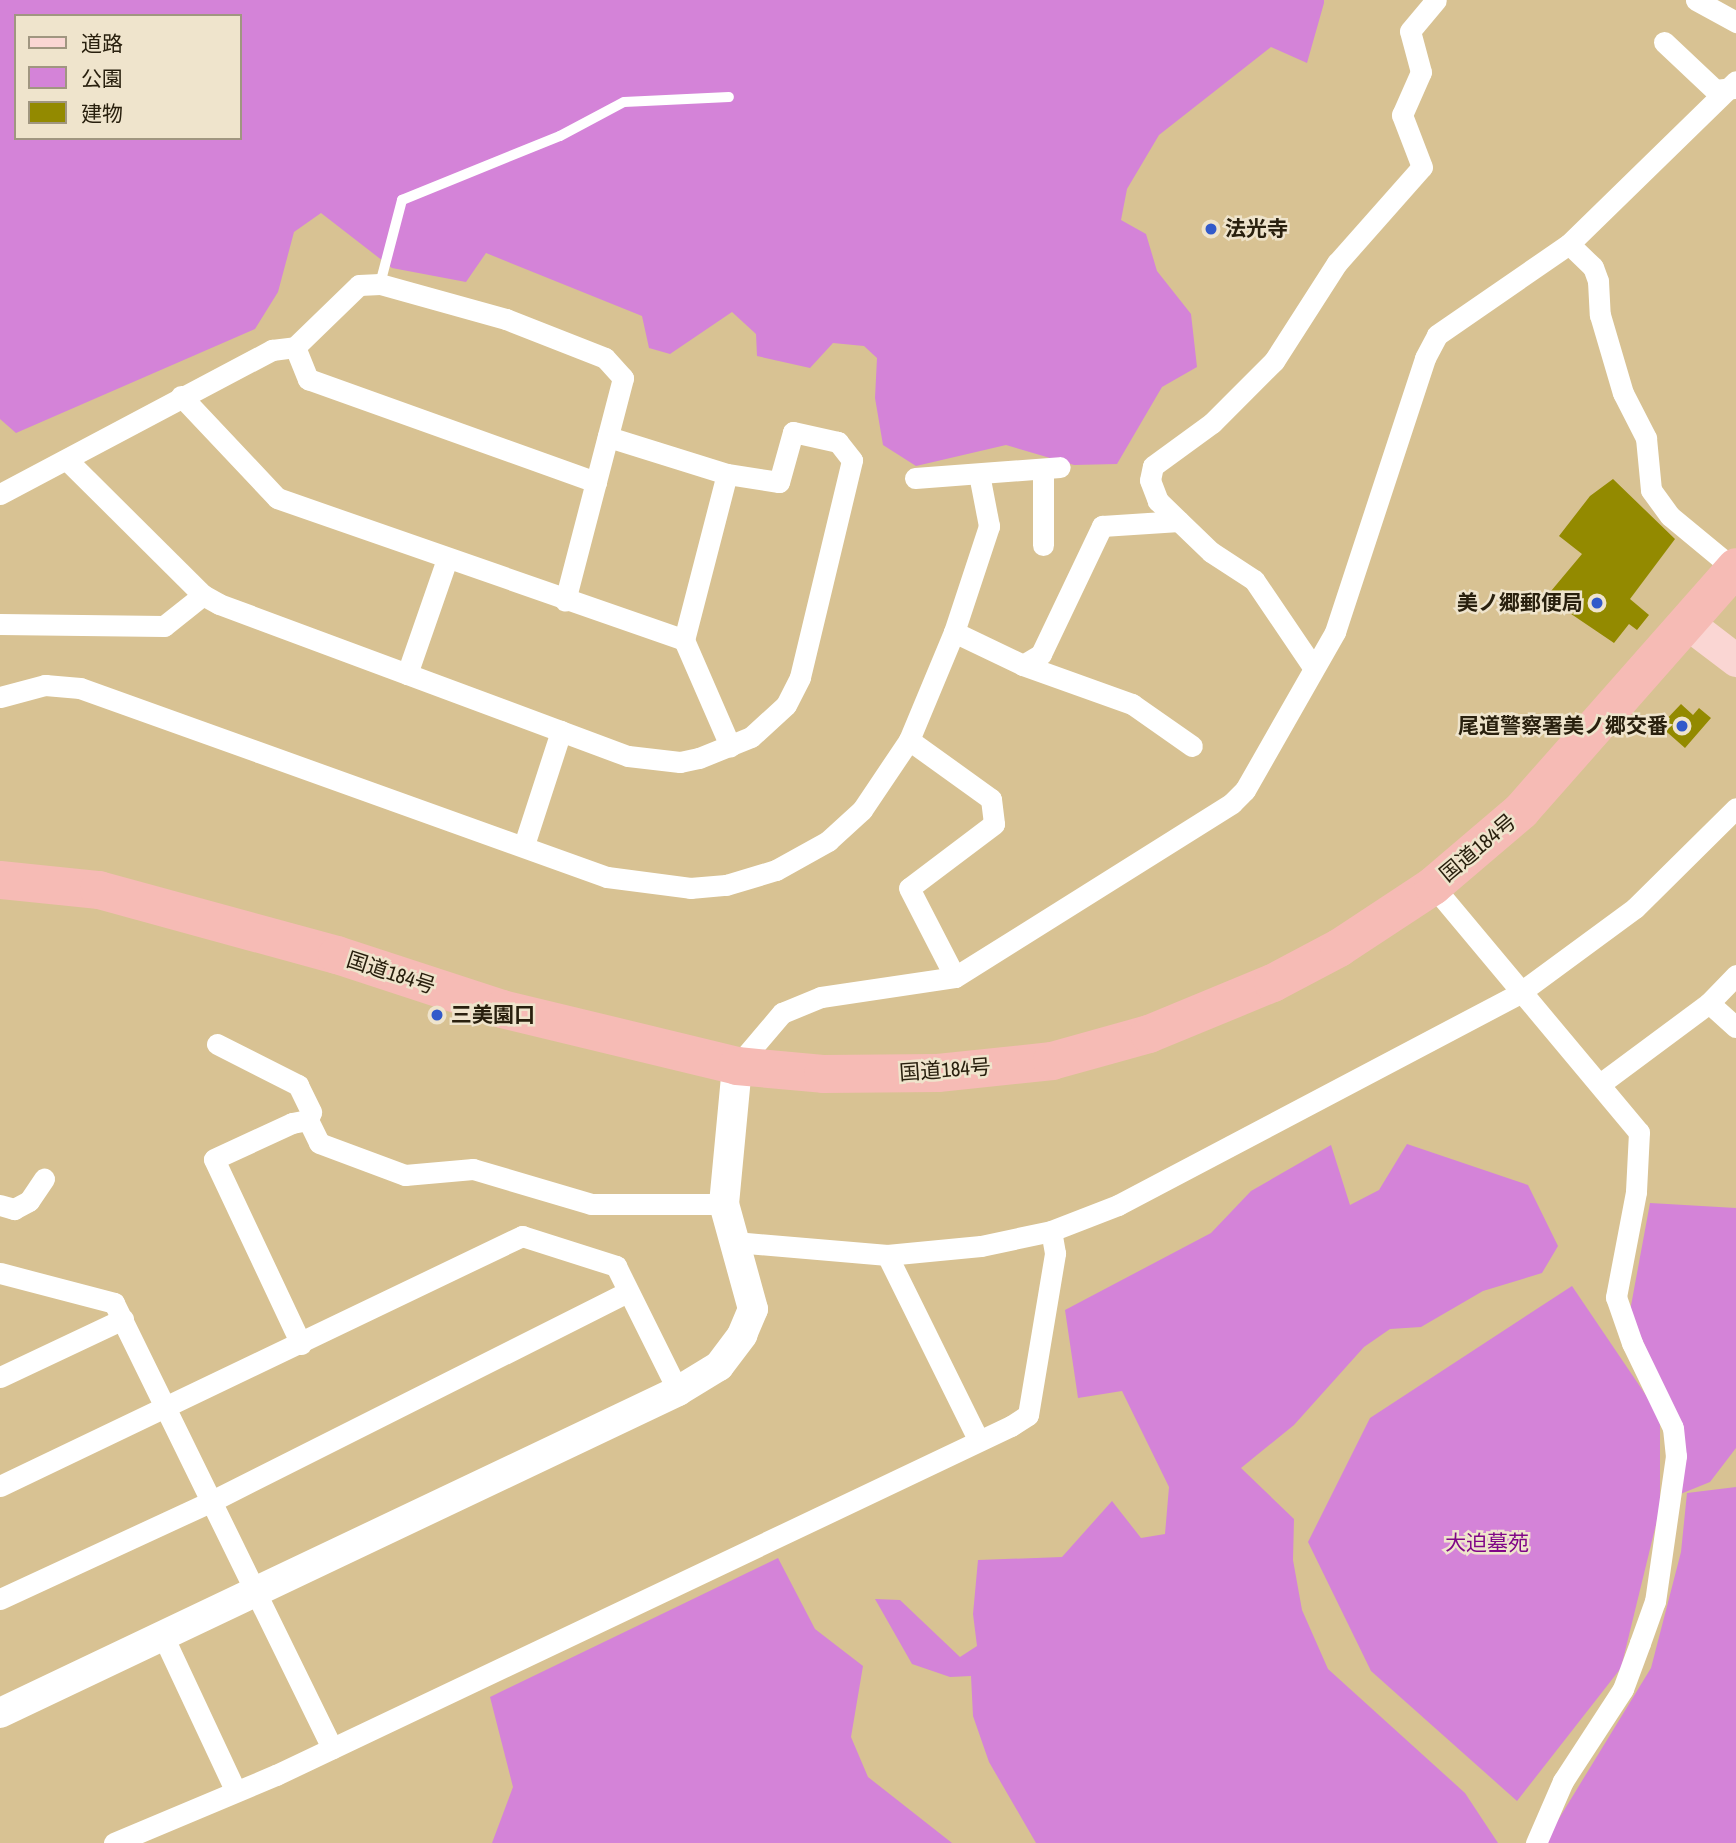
<!DOCTYPE html>
<html>
<head>
<meta charset="utf-8">
<style>
  body { margin:0 }
  #map { position:relative; width:1736px; height:1843px; overflow:hidden; background:#d8c293; font-family:"Archivo Narrow","Noto Sans JP",sans-serif }
  div>[style] { position:absolute }
  [style*='--x'] { left:calc(var(--x)*1px); top:calc(var(--y)*1px); width:calc(var(--w)*1px); rotate:calc(var(--a)*1deg) }
  .green>* { inset:0; background:#d483d8 }
  .building>* { inset:0; background:#938a00 }
  .lane>* { height:10px; margin:-5px; padding:0 5px; transform-origin:5px; border-radius:5px; background:#fff }
  .street>* { height:21px; margin:-10.5px; padding:0 10.5px; transform-origin:10.5px; border-radius:10.5px; background:#fff }
  .secondary>* { height:30px; margin:-15px; padding:0 15px; transform-origin:15px; border-radius:15px; background:#fff }
  .primary>* { height:33px; margin:-16.5px; padding:0 16.5px; transform-origin:16.5px; border-radius:16.5px; background:#fad6d3 }
  .highway>* { height:38px; margin:-19px; padding:0 19px; transform-origin:19px; border-radius:19px; background:#f6bbb5 }
  .dots>* { width:19px; height:19px; translate:-50% -50%; box-sizing:border-box; border:4px solid #efe4cc; border-radius:50% }
  span { translate:-50% -50%; white-space:nowrap; text-align:center; line-height:1.15; -webkit-text-stroke:5px #efe4cc; paint-order:stroke }
  .poi-label { font-size:21px; color:#29200e; font-weight:700 }
  .left { translate:0 -50%; text-align:left }
  .right { translate:-100% -50%; text-align:right }
  .street-label { font-size:21px; color:#29200e }
  .park-label { font-size:21px; color:#800687 }
  .legend { position:absolute; left:14px; top:14px; width:228px; height:126px; box-sizing:border-box; background:#efe4cc; border:2px solid #a09680; margin:0; padding:9px 12px; list-style:none; font-size:21px; color:#29200e }
  .legend li { display:flex; align-items:center; gap:14px; height:35px }
  .legend b { width:35px; border:2px solid #a09680 }
</style>
</head>
<body>
<div id="map">
  <div class="green">
    <i style="clip-path:polygon(evenodd,0 0,1324px 0,1324px 3px,1307px 63px,1271px 47px,1159px 135px,1127px 189px,1121px 220px,1146px 234px,1157px 271px,1191px 314px,1197px 367px,1162px 387px,1117px 464px,1074px 465px,1006px 445px,916px 466px,883px 445px,875px 398px,877px 358px,864px 346px,833px 343px,810px 368px,757px 356px,756px 334px,732px 312px,670px 354px,649px 348px,642px 316px,486px 253px,466px 282px,392px 268px,321px 213px,294px 232px,278px 292px,255px 329px,16px 433px,0 419px,0 0,16px 16px,240px 16px,240px 138px,16px 138px,16px 16px)"></i>
    <i style="clip-path:polygon(1407px 1144px,1528px 1185px,1558px 1246px,1542px 1273px,1483px 1291px,1421px 1327px,1390px 1329px,1364px 1347px,1294px 1425px,1241px 1468px,1294px 1519px,1293px 1560px,1302px 1610px,1328px 1669px,1465px 1793px,1498px 1843px,1036px 1843px,989px 1762px,973px 1716px,971px 1676px,950px 1677px,912px 1664px,875px 1599px,900px 1600px,960px 1657px,977px 1646px,973px 1614px,978px 1560px,1062px 1557px,1112px 1501px,1141px 1538px,1165px 1534px,1169px 1487px,1122px 1391px,1078px 1398px,1065px 1310px,1211px 1233px,1251px 1191px,1331px 1145px,1350px 1205px,1379px 1190px)"></i>
    <i style="clip-path:polygon(1650px 1203px,1736px 1208px,1736px 1448px,1710px 1482px,1678px 1495px,1671px 1407px,1630px 1311px)"></i>
    <i style="clip-path:polygon(1572px 1286px,1660px 1416px,1660px 1508px,1621px 1668px,1517px 1801px,1371px 1671px,1308px 1542px,1370px 1418px)"></i>
    <i style="clip-path:polygon(1736px 1487px,1736px 1843px,1544px 1843px,1651px 1668px,1681px 1552px,1687px 1493px)"></i>
    <i style="clip-path:polygon(778px 1558px,815px 1629px,863px 1666px,851px 1737px,868px 1777px,952px 1843px,492px 1843px,513px 1787px,490px 1697px)"></i>
  </div>
  <div class="building">
    <i style="clip-path:polygon(1613px 479px,1675px 539px,1630px 599px,1649px 615px,1637px 630px,1629px 624px,1614px 643px,1546px 597px,1582px 554px,1559px 536px,1590px 496px)"></i>
    <i style="clip-path:polygon(1681px 704px,1693px 715px,1699px 708px,1711px 718px,1685px 748px,1660px 726px)"></i>
  </div>
  <div class="lane">
    <i style="--x:380;--y:284;--w:87;--a:-75.3"></i>
    <i style="--x:402;--y:200;--w:170;--a:-22.1"></i>
    <i style="--x:560;--y:136;--w:72;--a:-28"></i>
    <i style="--x:624;--y:102;--w:105;--a:-2.7"></i>
  </div>
  <div class="street">
    <i style="--x:1696;--y:0;--w:46;--a:28.8"></i>
    <i style="--x:1664;--y:42;--w:70;--a:43.3"></i>
    <i style="--x:1715;--y:90;--w:19;--a:-6"></i>
    <i style="--x:1569;--y:244;--w:33;--a:44"></i>
    <i style="--x:1593;--y:267;--w:15;--a:70"></i>
    <i style="--x:1598;--y:281;--w:34;--a:87"></i>
    <i style="--x:1600;--y:315;--w:81;--a:73.6"></i>
    <i style="--x:1623;--y:393;--w:51;--a:62.9"></i>
    <i style="--x:1646;--y:438;--w:52;--a:84.5"></i>
    <i style="--x:1651;--y:490;--w:32;--a:54"></i>
    <i style="--x:1670;--y:516;--w:83;--a:39.6"></i>
    <i style="--x:295;--y:347;--w:35;--a:68"></i>
    <i style="--x:308;--y:379;--w:306;--a:19.7"></i>
    <i style="--x:181;--y:396;--w:140;--a:46.7"></i>
    <i style="--x:277;--y:498;--w:431;--a:19.2"></i>
    <i style="--x:684;--y:640;--w:116;--a:66.5"></i>
    <i style="--x:69;--y:462;--w:189;--a:44.8"></i>
    <i style="--x:203;--y:595;--w:18;--a:29"></i>
    <i style="--x:219;--y:604;--w:436;--a:20.4"></i>
    <i style="--x:628;--y:756;--w:52;--a:6.6"></i>
    <i style="--x:680;--y:762;--w:19;--a:-12"></i>
    <i style="--x:699;--y:758;--w:56;--a:-22"></i>
    <i style="--x:751;--y:737;--w:47;--a:-42.4"></i>
    <i style="--x:786;--y:705;--w:31;--a:-63"></i>
    <i style="--x:800;--y:677;--w:223;--a:-76.5"></i>
    <i style="--x:852;--y:460;--w:23;--a:-128"></i>
    <i style="--x:838;--y:442;--w:46;--a:-167.5"></i>
    <i style="--x:793;--y:432;--w:52;--a:105.6"></i>
    <i style="--x:779;--y:482;--w:53;--a:-171.3"></i>
    <i style="--x:727;--y:474;--w:125;--a:-162.7"></i>
    <i style="--x:915;--y:478;--w:145;--a:-4.3"></i>
    <i style="--x:0;--y:494;--w:308;--a:-27.9"></i>
    <i style="--x:272;--y:350;--w:23;--a:-7"></i>
    <i style="--x:295;--y:347;--w:89;--a:-44.1"></i>
    <i style="--x:359;--y:285;--w:21;--a:-3"></i>
    <i style="--x:380;--y:284;--w:131;--a:15.5"></i>
    <i style="--x:506;--y:319;--w:106;--a:21.5"></i>
    <i style="--x:605;--y:358;--w:27;--a:48"></i>
    <i style="--x:623;--y:378;--w:230;--a:104.6"></i>
    <i style="--x:1043;--y:545;--w:76;--a:-90"></i>
    <i style="--x:0;--y:624;--w:164;--a:0.7"></i>
    <i style="--x:164;--y:626;--w:50;--a:-38.5"></i>
    <i style="--x:954;--y:632;--w:76;--a:25.6"></i>
    <i style="--x:1023;--y:665;--w:21;--a:-31"></i>
    <i style="--x:1041;--y:654;--w:142;--a:-64.5"></i>
    <i style="--x:1102;--y:526;--w:77;--a:-3.7"></i>
    <i style="--x:684;--y:640;--w:171;--a:-75.5"></i>
    <i style="--x:1023;--y:665;--w:116;--a:19.7"></i>
    <i style="--x:1132;--y:704;--w:73;--a:35"></i>
    <i style="--x:1313;--y:667;--w:105;--a:-124.1"></i>
    <i style="--x:1254;--y:580;--w:51;--a:-146.9"></i>
    <i style="--x:1211;--y:552;--w:74;--a:-136.1"></i>
    <i style="--x:1158;--y:501;--w:22;--a:-111"></i>
    <i style="--x:1150;--y:480;--w:14;--a:-78"></i>
    <i style="--x:1153;--y:466;--w:73;--a:-36.1"></i>
    <i style="--x:1212;--y:423;--w:88;--a:-45"></i>
    <i style="--x:1274;--y:361;--w:117;--a:-57.3"></i>
    <i style="--x:1337;--y:263;--w:128;--a:-48.5"></i>
    <i style="--x:1422;--y:167;--w:56;--a:-111"></i>
    <i style="--x:1402;--y:115;--w:47;--a:-66.2"></i>
    <i style="--x:1421;--y:72;--w:42;--a:-105"></i>
    <i style="--x:1410;--y:31;--w:40;--a:-50"></i>
    <i style="--x:407;--y:674;--w:122;--a:-70.8"></i>
    <i style="--x:0;--y:697;--w:47;--a:-14.9"></i>
    <i style="--x:45;--y:685;--w:35;--a:5"></i>
    <i style="--x:80;--y:688;--w:560;--a:19.73"></i>
    <i style="--x:607;--y:877;--w:84;--a:7.5"></i>
    <i style="--x:690;--y:888;--w:36;--a:-5"></i>
    <i style="--x:726;--y:885;--w:52;--a:-16.7"></i>
    <i style="--x:776;--y:870;--w:60;--a:-29.1"></i>
    <i style="--x:828;--y:841;--w:46;--a:-42.4"></i>
    <i style="--x:862;--y:810;--w:84;--a:-56.1"></i>
    <i style="--x:909;--y:740;--w:117;--a:-67.4"></i>
    <i style="--x:954;--y:632;--w:112;--a:-71.7"></i>
    <i style="--x:989;--y:526;--w:53;--a:-100.9"></i>
    <i style="--x:909;--y:740;--w:101;--a:35.7"></i>
    <i style="--x:991;--y:799;--w:25;--a:83"></i>
    <i style="--x:994;--y:824;--w:106;--a:143"></i>
    <i style="--x:909;--y:888;--w:100;--a:62.7"></i>
    <i style="--x:524;--y:845;--w:120;--a:-72"></i>
    <i style="--x:1433;--y:886;--w:321;--a:50.1"></i>
    <i style="--x:1639;--y:1132;--w:60;--a:92.9"></i>
    <i style="--x:1636;--y:1192;--w:107;--a:100.8"></i>
    <i style="--x:1616;--y:1297;--w:49;--a:70.8"></i>
    <i style="--x:1632;--y:1343;--w:94;--a:64.2"></i>
    <i style="--x:1673;--y:1428;--w:28;--a:84"></i>
    <i style="--x:1676;--y:1456;--w:147;--a:98.2"></i>
    <i style="--x:1655;--y:1601;--w:45;--a:109.7"></i>
    <i style="--x:1640;--y:1643;--w:49;--a:110.3"></i>
    <i style="--x:1623;--y:1689;--w:110;--a:123.1"></i>
    <i style="--x:1563;--y:1781;--w:68;--a:113.5"></i>
    <i style="--x:1709;--y:1003;--w:36;--a:42"></i>
    <i style="--x:217;--y:1044;--w:91;--a:26.8"></i>
    <i style="--x:298;--y:1085;--w:30;--a:64"></i>
    <i style="--x:311;--y:1112;--w:9;--a:111"></i>
    <i style="--x:737;--y:1066;--w:70;--a:-49.7"></i>
    <i style="--x:782;--y:1013;--w:42;--a:-22.3"></i>
    <i style="--x:821;--y:997;--w:135;--a:-8.5"></i>
    <i style="--x:955;--y:977;--w:327;--a:-32.1"></i>
    <i style="--x:1232;--y:803;--w:18;--a:-45"></i>
    <i style="--x:1245;--y:790;--w:182;--a:-60.3"></i>
    <i style="--x:1335;--y:632;--w:288;--a:-71.8"></i>
    <i style="--x:1425;--y:358;--w:26;--a:-62"></i>
    <i style="--x:1437;--y:335;--w:160;--a:-34.6"></i>
    <i style="--x:1569;--y:244;--w:233;--a:-44.3"></i>
    <i style="--x:1600;--y:1084;--w:136;--a:-36.6"></i>
    <i style="--x:1709;--y:1003;--w:39;--a:-46"></i>
    <i style="--x:0;--y:1205;--w:15;--a:16"></i>
    <i style="--x:14;--y:1209;--w:17;--a:-28"></i>
    <i style="--x:29;--y:1201;--w:27;--a:-56"></i>
    <i style="--x:735;--y:1242;--w:153;--a:4.9"></i>
    <i style="--x:887;--y:1255;--w:94;--a:-5.5"></i>
    <i style="--x:981;--y:1246;--w:72;--a:-12.1"></i>
    <i style="--x:1051;--y:1231;--w:72;--a:-21.2"></i>
    <i style="--x:1118;--y:1205;--w:452;--a:-27.8"></i>
    <i style="--x:1518;--y:994;--w:145;--a:-36.3"></i>
    <i style="--x:1635;--y:908;--w:142;--a:-44.7"></i>
    <i style="--x:887;--y:1255;--w:205;--a:63.7"></i>
    <i style="--x:0;--y:1273;--w:118;--a:14.7"></i>
    <i style="--x:114;--y:1303;--w:496;--a:63.9"></i>
    <i style="--x:301;--y:1344;--w:204;--a:-115.2"></i>
    <i style="--x:214;--y:1159;--w:86;--a:-24.8"></i>
    <i style="--x:292;--y:1123;--w:16;--a:-11"></i>
    <i style="--x:308;--y:1120;--w:25;--a:64"></i>
    <i style="--x:319;--y:1143;--w:92;--a:20.4"></i>
    <i style="--x:405;--y:1175;--w:68;--a:-5"></i>
    <i style="--x:473;--y:1169;--w:123;--a:16.5"></i>
    <i style="--x:591;--y:1204;--w:133;--a:0"></i>
    <i style="--x:0;--y:1377;--w:136;--a:-25.2"></i>
    <i style="--x:0;--y:1486;--w:579;--a:-25.59"></i>
    <i style="--x:522;--y:1236;--w:99;--a:17.7"></i>
    <i style="--x:616;--y:1266;--w:140;--a:63.6"></i>
    <i style="--x:0;--y:1599;--w:231;--a:-24.8"></i>
    <i style="--x:210;--y:1502;--w:468;--a:-26.7"></i>
    <i style="--x:163;--y:1636;--w:170;--a:64.9"></i>
    <i style="--x:114;--y:1843;--w:176;--a:-22.8"></i>
    <i style="--x:276;--y:1775;--w:814;--a:-25.4"></i>
    <i style="--x:1011;--y:1426;--w:20;--a:-33"></i>
    <i style="--x:1028;--y:1415;--w:164;--a:-80.5"></i>
    <i style="--x:1055;--y:1253;--w:22;--a:-100"></i>
  </div>
  <div class="secondary">
    <i style="--x:0;--y:1713;--w:751;--a:-25.4"></i>
    <i style="--x:678;--y:1391;--w:48;--a:-31.4"></i>
    <i style="--x:719;--y:1366;--w:39;--a:-53"></i>
    <i style="--x:742;--y:1335;--w:28;--a:-67"></i>
    <i style="--x:753;--y:1309;--w:109;--a:-105.4"></i>
    <i style="--x:724;--y:1204;--w:139;--a:-84.6"></i>
  </div>
  <div class="primary">
    <i style="--x:1690;--y:625;--w:58;--a:37.3"></i>
  </div>
  <div class="highway">
    <i style="--x:0;--y:880;--w:100;--a:5.8"></i>
    <i style="--x:99;--y:890;--w:247;--a:15.3"></i>
    <i style="--x:337;--y:955;--w:174;--a:18.1"></i>
    <i style="--x:502;--y:1009;--w:242;--a:13.6"></i>
    <i style="--x:737;--y:1066;--w:86;--a:5.3"></i>
    <i style="--x:823;--y:1074;--w:115;--a:-0.5"></i>
    <i style="--x:938;--y:1073;--w:115;--a:-6"></i>
    <i style="--x:1052;--y:1061;--w:101;--a:-15.6"></i>
    <i style="--x:1149;--y:1034;--w:134;--a:-22.4"></i>
    <i style="--x:1273;--y:983;--w:75;--a:-27.9"></i>
    <i style="--x:1339;--y:948;--w:113;--a:-33.4"></i>
    <i style="--x:1433;--y:886;--w:116;--a:-40.4"></i>
    <i style="--x:1521;--y:811;--w:325;--a:-48.6"></i>
  </div>
  <div class="dots">
    <i style="left:1211px;top:229px;background:#325aca"></i>
    <i style="left:1597px;top:603px;background:#325aca"></i>
    <i style="left:1682px;top:726px;background:#325aca"></i>
    <i style="left:437px;top:1015px;background:#325aca"></i>
  </div>
  <div class="poi-label">
    <span class="left" style="left:1225px;top:229px">法光寺</span>
    <span class="right" style="left:1583px;top:603px">美ノ郷郵便局</span>
    <span class="right" style="left:1668px;top:726px">尾道警察署美ノ郷交番</span>
    <span class="left" style="left:451px;top:1015px">三美園口</span>
  </div>
  <div class="street-label">
    <span style="left:1478px;top:848px;rotate:-40deg">国道184号</span>
    <span style="left:391px;top:973px;rotate:18deg">国道184号</span>
    <span style="left:945px;top:1070px;rotate:-4deg">国道184号</span>
  </div>
  <div class="park-label">
    <span style="left:1487px;top:1543px">大迫墓苑</span>
  </div>
  <ul class="legend">
  <li><b style="height:9px;background:#fad6d3"></b>道路</li>
  <li><b style="height:19px;background:#d483d8"></b>公園</li>
  <li><b style="height:19px;background:#938a00"></b>建物</li>
  </ul>
</div>
</body>
</html>
